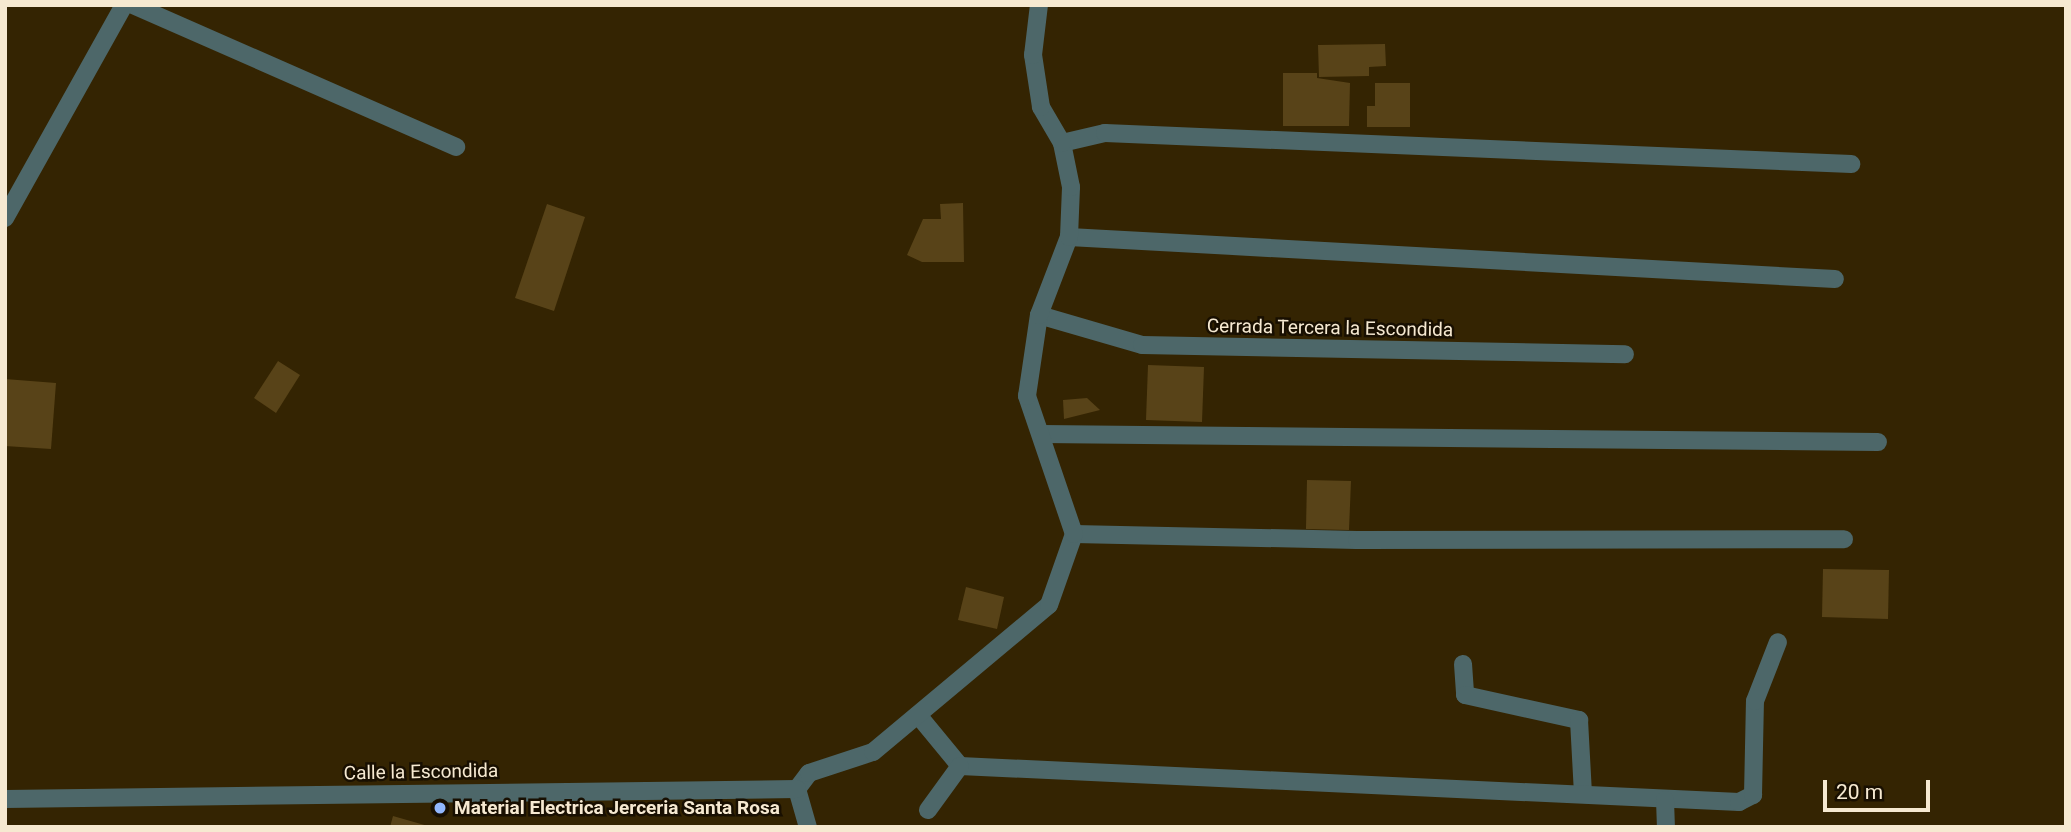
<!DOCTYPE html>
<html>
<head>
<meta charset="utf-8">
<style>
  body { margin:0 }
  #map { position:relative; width:2071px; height:832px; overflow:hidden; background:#342402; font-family:Roboto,sans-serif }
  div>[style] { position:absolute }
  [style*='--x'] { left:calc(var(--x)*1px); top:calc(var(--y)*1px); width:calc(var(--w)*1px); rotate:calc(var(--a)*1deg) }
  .building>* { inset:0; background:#584318 }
  .minor>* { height:18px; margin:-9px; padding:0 9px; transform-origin:9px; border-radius:9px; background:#4d6769 }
  .dots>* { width:19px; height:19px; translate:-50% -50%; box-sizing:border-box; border:4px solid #180f01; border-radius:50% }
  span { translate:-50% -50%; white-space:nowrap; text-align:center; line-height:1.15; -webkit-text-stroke:5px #180f01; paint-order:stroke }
  .street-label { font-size:19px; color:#f6e9d1 }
  .poi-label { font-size:19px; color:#f6e9d1; font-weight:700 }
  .left { translate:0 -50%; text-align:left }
  .frame { position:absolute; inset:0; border:7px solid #f6e9d1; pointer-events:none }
  .scale { position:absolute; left:1823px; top:780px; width:107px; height:32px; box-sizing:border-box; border:4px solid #f6e9d1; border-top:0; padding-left:9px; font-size:21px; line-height:24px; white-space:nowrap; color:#f6e9d1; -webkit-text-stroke:5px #180f01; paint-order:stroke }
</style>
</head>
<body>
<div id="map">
  <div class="building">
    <i style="clip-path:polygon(1385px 44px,1386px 66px,1369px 67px,1369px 76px,1319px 77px,1318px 45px)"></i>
    <i style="clip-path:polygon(1283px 73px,1317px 73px,1317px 78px,1350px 83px,1349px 126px,1283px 126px)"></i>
    <i style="clip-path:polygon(1375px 83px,1410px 83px,1410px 127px,1367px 127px,1367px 106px,1375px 106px)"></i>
    <i style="clip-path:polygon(963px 203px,964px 262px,922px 262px,907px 255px,923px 219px,941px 219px,940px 204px)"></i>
    <i style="clip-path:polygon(547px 204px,585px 217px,554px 311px,515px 298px)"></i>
    <i style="clip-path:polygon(278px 361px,300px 375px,276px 413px,254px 398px)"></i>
    <i style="clip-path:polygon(1148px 365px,1204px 367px,1202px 422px,1146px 420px)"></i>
    <i style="clip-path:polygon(5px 379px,56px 383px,51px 449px,5px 446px)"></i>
    <i style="clip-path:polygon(1087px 398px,1100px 410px,1064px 419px,1063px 400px)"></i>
    <i style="clip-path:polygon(1307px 480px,1351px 481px,1349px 530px,1306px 529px)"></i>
    <i style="clip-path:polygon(1823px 569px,1889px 570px,1888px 619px,1822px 617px)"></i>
    <i style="clip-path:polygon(966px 587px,1004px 597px,997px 629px,958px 620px)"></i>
    <i style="clip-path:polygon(393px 816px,428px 826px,428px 827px,390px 827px)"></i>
  </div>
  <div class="minor">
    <i style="--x:133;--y:5;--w:353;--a:23.7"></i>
    <i style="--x:1062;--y:143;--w:44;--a:-13.1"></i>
    <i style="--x:1105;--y:133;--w:747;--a:2.38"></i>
    <i style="--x:5;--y:218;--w:244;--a:-60.8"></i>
    <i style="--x:1069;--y:237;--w:767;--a:3.14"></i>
    <i style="--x:1039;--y:315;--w:107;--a:16.2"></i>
    <i style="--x:1142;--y:345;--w:483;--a:1.1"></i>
    <i style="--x:1041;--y:434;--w:837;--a:0.55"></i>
    <i style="--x:1074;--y:534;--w:283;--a:1.2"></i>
    <i style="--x:1357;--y:540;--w:487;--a:-0.1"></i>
    <i style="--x:1463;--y:664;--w:31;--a:86"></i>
    <i style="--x:1465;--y:695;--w:117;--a:12.4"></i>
    <i style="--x:1579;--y:720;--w:74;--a:86.9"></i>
    <i style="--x:918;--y:715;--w:66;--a:50.5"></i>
    <i style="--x:960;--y:766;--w:780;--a:2.65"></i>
    <i style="--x:1739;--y:802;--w:16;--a:-27"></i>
    <i style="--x:1753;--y:795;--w:94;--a:-88.8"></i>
    <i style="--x:1755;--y:701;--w:63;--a:-68.7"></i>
    <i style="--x:797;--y:789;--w:20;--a:-53"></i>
    <i style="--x:809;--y:773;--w:67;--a:-18.2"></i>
    <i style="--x:873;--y:752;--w:229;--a:-39.9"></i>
    <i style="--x:1049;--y:605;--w:75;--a:-70.6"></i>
    <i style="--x:1074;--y:534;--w:146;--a:-108.8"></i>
    <i style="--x:1027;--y:396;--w:82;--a:-81.6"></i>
    <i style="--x:1039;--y:315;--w:84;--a:-69"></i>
    <i style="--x:1069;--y:237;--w:50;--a:-87.7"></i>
    <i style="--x:1071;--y:187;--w:45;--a:-101.6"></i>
    <i style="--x:1062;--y:143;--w:42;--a:-120.3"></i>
    <i style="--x:1041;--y:107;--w:53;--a:-98.7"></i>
    <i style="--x:1033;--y:55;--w:50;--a:-83.2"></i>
    <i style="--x:797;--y:789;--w:40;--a:74"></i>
    <i style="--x:5;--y:799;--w:792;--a:-0.72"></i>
    <i style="--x:1665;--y:800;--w:27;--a:88"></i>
    <i style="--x:928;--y:810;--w:54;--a:-54"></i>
  </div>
  <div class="dots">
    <i style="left:440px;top:808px;background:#92b7fd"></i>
  </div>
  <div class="street-label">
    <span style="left:1330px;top:328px;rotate:1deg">Cerrada Tercera la Escondida</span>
    <span style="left:421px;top:772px;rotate:-1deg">Calle la Escondida</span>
  </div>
  <div class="poi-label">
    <span class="left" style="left:454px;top:808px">Material Electrica Jerceria Santa Rosa</span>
  </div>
  <div class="frame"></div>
  <div class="scale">20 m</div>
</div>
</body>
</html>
